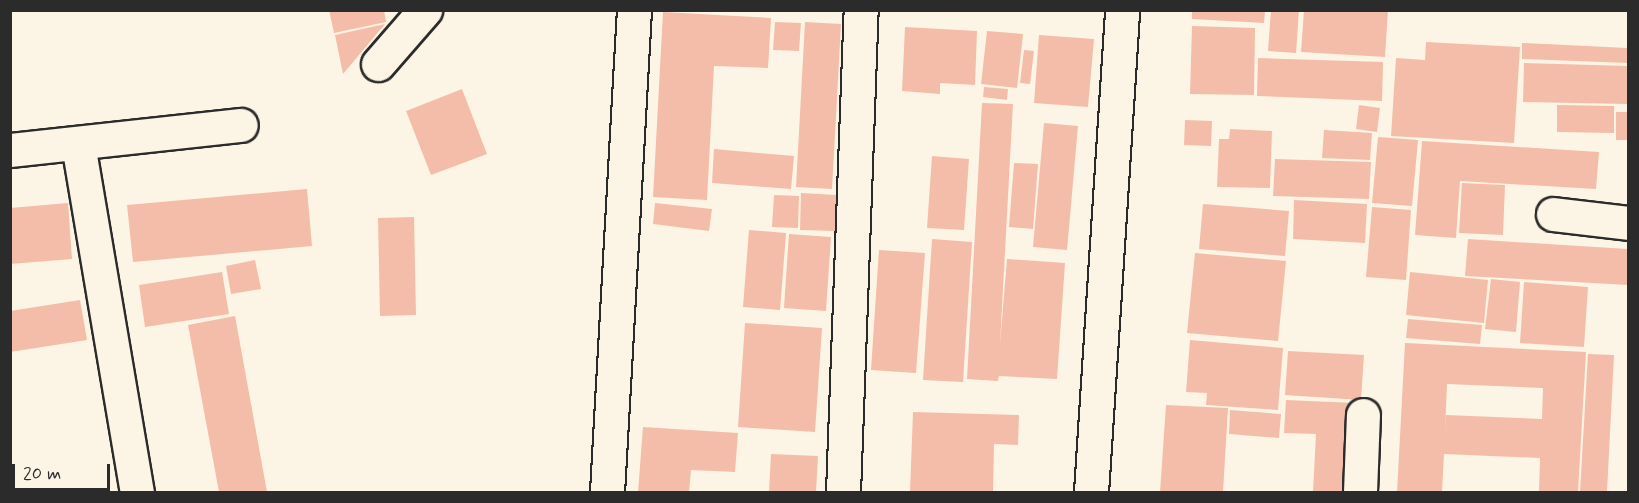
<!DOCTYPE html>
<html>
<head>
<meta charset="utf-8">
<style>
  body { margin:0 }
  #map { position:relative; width:1639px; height:503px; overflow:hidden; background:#fcf5e5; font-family:Mynerve,sans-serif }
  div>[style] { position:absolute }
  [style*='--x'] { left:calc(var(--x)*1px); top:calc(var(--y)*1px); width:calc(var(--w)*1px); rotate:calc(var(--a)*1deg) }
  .building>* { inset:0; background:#f4bda9 }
  .roads { filter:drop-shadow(2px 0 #2b2b2b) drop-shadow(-2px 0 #2b2b2b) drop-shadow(0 2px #2b2b2b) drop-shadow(0 -2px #2b2b2b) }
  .minor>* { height:33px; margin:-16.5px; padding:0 16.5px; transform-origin:16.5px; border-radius:16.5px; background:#fcf5e5 }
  span { translate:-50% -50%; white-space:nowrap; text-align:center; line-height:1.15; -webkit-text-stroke:5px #fcf5e5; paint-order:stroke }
  .frame { position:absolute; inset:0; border:12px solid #2b2b2b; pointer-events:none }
  .scale { position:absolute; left:12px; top:464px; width:98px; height:27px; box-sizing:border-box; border:3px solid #2b2b2b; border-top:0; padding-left:8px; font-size:18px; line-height:21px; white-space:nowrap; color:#2b2b2b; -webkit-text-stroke:4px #fcf5e5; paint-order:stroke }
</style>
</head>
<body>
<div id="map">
  <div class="building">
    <i style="clip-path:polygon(329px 10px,384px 10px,386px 22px,334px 33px)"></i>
    <i style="clip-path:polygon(1192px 10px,1265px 10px,1264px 23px,1192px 19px)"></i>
    <i style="clip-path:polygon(1271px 10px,1299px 10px,1296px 53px,1268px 51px)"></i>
    <i style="clip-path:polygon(1304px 10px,1388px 10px,1385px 57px,1301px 52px)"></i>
    <i style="clip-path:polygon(663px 12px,771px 18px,768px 68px,714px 66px,707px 200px,653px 197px)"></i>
    <i style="clip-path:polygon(775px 22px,801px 23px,799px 51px,773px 50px)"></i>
    <i style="clip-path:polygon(805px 22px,841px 24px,832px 189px,796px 187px)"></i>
    <i style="clip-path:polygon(385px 24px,343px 74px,335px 35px)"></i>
    <i style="clip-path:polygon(1192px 26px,1255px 28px,1254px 95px,1190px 94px)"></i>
    <i style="clip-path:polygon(905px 27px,977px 31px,975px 85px,940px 83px,940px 94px,902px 91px)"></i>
    <i style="clip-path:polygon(987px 31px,1023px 34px,1017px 88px,981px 84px)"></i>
    <i style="clip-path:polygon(1039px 35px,1094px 39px,1088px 107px,1034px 103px)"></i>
    <i style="clip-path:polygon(1426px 42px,1520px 47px,1514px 143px,1391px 136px,1396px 58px,1425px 60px)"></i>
    <i style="clip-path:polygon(1522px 43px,1628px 48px,1628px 63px,1522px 59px)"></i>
    <i style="clip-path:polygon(1024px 50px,1034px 51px,1030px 84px,1020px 83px)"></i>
    <i style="clip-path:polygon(1258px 58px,1383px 62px,1382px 101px,1257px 96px)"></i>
    <i style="clip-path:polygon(1524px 63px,1628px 66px,1628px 104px,1523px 102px)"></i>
    <i style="clip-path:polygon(984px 87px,1008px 89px,1007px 100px,983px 97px)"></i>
    <i style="clip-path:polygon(462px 89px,487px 154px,431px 175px,406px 111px)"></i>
    <i style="clip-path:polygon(982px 103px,1013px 104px,1000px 344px,1007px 259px,1065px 263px,1057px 379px,999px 376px,998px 381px,967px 379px)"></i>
    <i style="clip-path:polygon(1359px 105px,1380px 108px,1377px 132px,1356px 129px)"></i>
    <i style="clip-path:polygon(1557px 105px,1614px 106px,1614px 133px,1557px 132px)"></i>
    <i style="clip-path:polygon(1616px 112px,1628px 112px,1628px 140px,1616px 140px)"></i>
    <i style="clip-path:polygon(1185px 120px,1212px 121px,1211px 146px,1184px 145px)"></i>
    <i style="clip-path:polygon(1044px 123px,1078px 126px,1067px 250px,1033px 247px)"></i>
    <i style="clip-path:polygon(1230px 129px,1272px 131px,1270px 188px,1217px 187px,1219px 139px,1229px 139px)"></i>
    <i style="clip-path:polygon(1324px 130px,1372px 133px,1370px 160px,1322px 158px)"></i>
    <i style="clip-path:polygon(1378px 137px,1418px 140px,1412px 206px,1372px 203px)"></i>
    <i style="clip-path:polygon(1422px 141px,1599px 152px,1596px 189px,1460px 181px,1456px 238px,1415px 235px)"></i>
    <i style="clip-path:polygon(714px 149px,794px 156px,791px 189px,712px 183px)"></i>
    <i style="clip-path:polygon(932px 156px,969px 159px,964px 230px,927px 228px)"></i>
    <i style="clip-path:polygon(1275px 159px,1371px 162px,1369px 199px,1273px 196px)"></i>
    <i style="clip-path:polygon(1014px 163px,1038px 164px,1033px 229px,1009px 227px)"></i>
    <i style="clip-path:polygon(1462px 183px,1505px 185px,1503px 235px,1459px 233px)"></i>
    <i style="clip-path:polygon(307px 189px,312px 246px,133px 262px,127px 205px)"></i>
    <i style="clip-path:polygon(801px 193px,837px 195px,835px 231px,800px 230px)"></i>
    <i style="clip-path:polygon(774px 195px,799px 196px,798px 228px,772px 227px)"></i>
    <i style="clip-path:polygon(1294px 200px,1367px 204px,1365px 243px,1293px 239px)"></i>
    <i style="clip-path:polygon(68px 203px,72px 259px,10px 264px,10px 208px)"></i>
    <i style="clip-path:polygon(655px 203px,712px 209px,709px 231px,653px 224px)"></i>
    <i style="clip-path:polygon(1203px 204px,1289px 211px,1285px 256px,1199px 249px)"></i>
    <i style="clip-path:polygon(1372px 207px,1411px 210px,1406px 280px,1366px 277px)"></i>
    <i style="clip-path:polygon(414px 217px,416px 315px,380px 316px,378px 218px)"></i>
    <i style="clip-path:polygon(749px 230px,786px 233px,780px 310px,743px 307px)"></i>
    <i style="clip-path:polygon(789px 234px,831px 237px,826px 311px,784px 308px)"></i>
    <i style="clip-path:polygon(932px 239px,972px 242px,963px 382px,923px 380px)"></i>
    <i style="clip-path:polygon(1468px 239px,1628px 249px,1628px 285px,1465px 276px)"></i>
    <i style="clip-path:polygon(879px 250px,925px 253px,916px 373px,871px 370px)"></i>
    <i style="clip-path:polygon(1195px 253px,1286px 261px,1278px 341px,1187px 333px)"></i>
    <i style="clip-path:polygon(255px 260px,261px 289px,231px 294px,226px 266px)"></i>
    <i style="clip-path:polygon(222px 272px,229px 314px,145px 327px,139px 285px)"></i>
    <i style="clip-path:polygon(1410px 272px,1488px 280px,1484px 323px,1406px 315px)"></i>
    <i style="clip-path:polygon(1491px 279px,1520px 282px,1516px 332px,1485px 329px)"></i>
    <i style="clip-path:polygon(1524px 282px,1588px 287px,1584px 347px,1520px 343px)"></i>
    <i style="clip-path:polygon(80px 300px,87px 340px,10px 352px,10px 311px)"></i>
    <i style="clip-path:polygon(235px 316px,267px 492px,219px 492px,188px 325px)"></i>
    <i style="clip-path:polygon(1408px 319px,1482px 325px,1480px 344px,1406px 338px)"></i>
    <i style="clip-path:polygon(745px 323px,822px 328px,815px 432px,738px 427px)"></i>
    <i style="clip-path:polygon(1190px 340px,1283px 348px,1278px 410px,1206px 405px,1207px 393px,1186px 392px)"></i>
    <i style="clip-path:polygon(evenodd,1405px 343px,1586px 352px,1578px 492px,1539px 492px,1540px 458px,1444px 454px,1442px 492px,1397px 492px,1405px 343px,1447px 384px,1543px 388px,1542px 419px,1446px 415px,1445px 433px,1447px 384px)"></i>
    <i style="clip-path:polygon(1288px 351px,1364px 355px,1361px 400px,1285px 395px)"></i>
    <i style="clip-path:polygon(1588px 354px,1614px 355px,1607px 492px,1580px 492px)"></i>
    <i style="clip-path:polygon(1286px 400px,1355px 403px,1350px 492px,1313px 492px,1316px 434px,1284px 433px)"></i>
    <i style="clip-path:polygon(1166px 405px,1228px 408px,1223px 492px,1160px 492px)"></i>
    <i style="clip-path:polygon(1230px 410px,1281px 414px,1279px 438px,1229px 434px)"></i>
    <i style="clip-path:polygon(913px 412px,1019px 415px,1018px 445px,994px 444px,993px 492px,910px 492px)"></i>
    <i style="clip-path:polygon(643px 427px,738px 433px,735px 472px,691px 470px,689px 492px,638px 492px)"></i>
    <i style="clip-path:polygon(771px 454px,818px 456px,816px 492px,769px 492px)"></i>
  </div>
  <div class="roads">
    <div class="minor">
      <i style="--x:378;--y:64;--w:72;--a:-49"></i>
      <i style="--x:78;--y:144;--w:353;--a:80.4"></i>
      <i style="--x:10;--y:150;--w:232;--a:-6.2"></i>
      <i style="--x:1553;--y:214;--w:76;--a:6.8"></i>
      <i style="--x:607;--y:492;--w:483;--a:-86.8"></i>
      <i style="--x:843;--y:492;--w:482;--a:-87.9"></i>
      <i style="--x:1091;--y:492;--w:483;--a:-86.3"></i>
      <i style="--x:1360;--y:492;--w:77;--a:-87.8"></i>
    </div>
  </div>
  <div class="frame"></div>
  <div class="scale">20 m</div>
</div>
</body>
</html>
